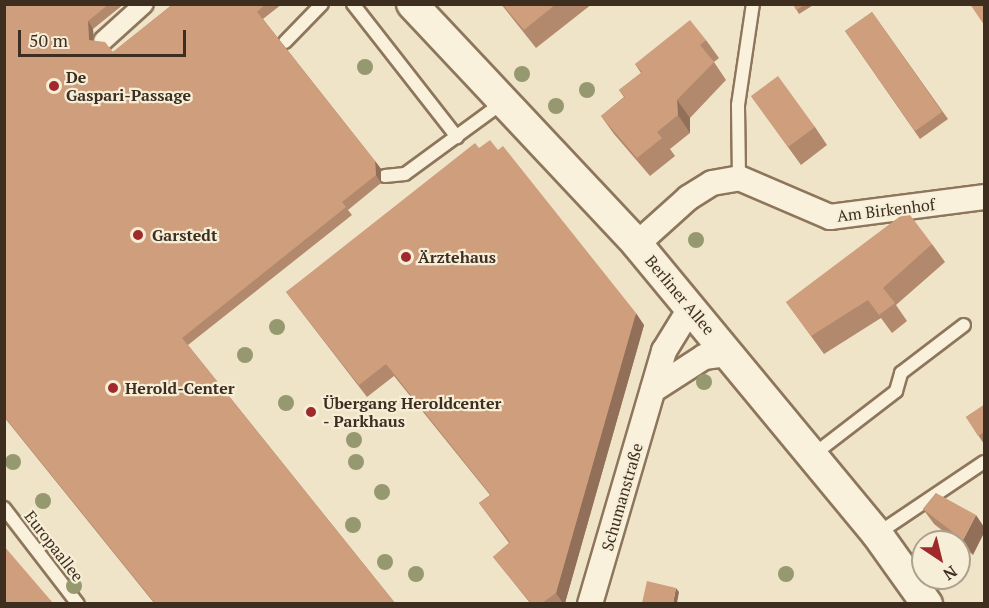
<!DOCTYPE html>
<html>
<head>
<meta charset="utf-8">
<style>
  body { margin:0 }
  #map { position:relative; width:989px; height:608px; overflow:hidden; background:#f0e4c8; font-family:"PT Serif",serif }
  div>[style] { position:absolute }
  [style*='--x'] { left:calc(var(--x)*1px); top:calc(var(--y)*1px); width:calc(var(--w)*1px); rotate:calc(var(--a)*1deg) }
  .roads { filter:drop-shadow(2px 0 #8d765c) drop-shadow(-2px 0 #8d765c) drop-shadow(0 2px #8d765c) drop-shadow(0 -2px #8d765c) }
  .service>* { height:12px; margin:-6px; padding:0 6px; transform-origin:6px; border-radius:6px; background:#faf1dc }
  .pedestrian>* { height:18px; margin:-9px; padding:0 9px; transform-origin:9px; border-radius:9px; background:#faf1dc }
  .minor>* { height:24px; margin:-12px; padding:0 12px; transform-origin:12px; border-radius:12px; background:#faf1dc }
  .tertiary>* { height:30px; margin:-15px; padding:0 15px; transform-origin:15px; border-radius:15px; background:#faf1dc }
  .trees>* { width:16px; height:16px; margin:-8px; border-radius:50%; background:#96986f }
  .wall>* { inset:0; background:#b2896c }
  .shaded-wall>* { inset:0; background:#916f58 }
  .building>* { inset:0; background:#cf9f7d }
  .dots>* { width:16px; height:16px; translate:-50% -50%; box-sizing:border-box; border:3px solid #f7eed8; border-radius:50% }
  span { translate:-50% -50%; white-space:nowrap; text-align:center; line-height:1.15; -webkit-text-stroke:4.5px #f7eed8; paint-order:stroke }
  .poi-label { font-size:16px; color:#3d2e20; font-weight:700 }
  .left { translate:0 -50%; text-align:left }
  .street-label { font-size:16px; color:#3d2e20 }
  .frame { position:absolute; inset:0; border:6px solid #3d2e20; pointer-events:none }
  .north { position:absolute; left:911px; top:530px; width:60px; height:60px; box-sizing:border-box; background:#f7eed8; border:2px solid #ada18e; border-radius:50%; rotate:145deg; font-size:16px; font-weight:700; line-height:24px; text-align:center; color:#3d2e20 }
  .north::after { content:''; display:block; margin:auto; width:21px; height:27px; background:#9e2a2b; clip-path:polygon(50% 0,100% 100%,50% 72%,0 100%) }
  .scale { position:absolute; left:18px; top:30px; width:168px; height:27px; box-sizing:border-box; border:3px solid #3d2e20; border-top:0; padding-left:8px; font-size:18px; line-height:21px; white-space:nowrap; color:#3d2e20; -webkit-text-stroke:4px #f7eed8; paint-order:stroke }
</style>
</head>
<body>
<div id="map">
  <div class="roads">
    <div class="service">
      <i style="--x:353;--y:4;--w:169;--a:52"></i>
      <i style="--x:285;--y:42;--w:53;--a:-45.8"></i>
      <i style="--x:385;--y:176;--w:20;--a:-6"></i>
      <i style="--x:405;--y:174;--w:120;--a:-36.2"></i>
      <i style="--x:739;--y:178;--w:73;--a:-90.8"></i>
      <i style="--x:738;--y:105;--w:102;--a:-81.6"></i>
      <i style="--x:813;--y:455;--w:105;--a:-37.6"></i>
      <i style="--x:896;--y:391;--w:19;--a:-74"></i>
      <i style="--x:901;--y:373;--w:79;--a:-37.3"></i>
      <i style="--x:4;--y:508;--w:121;--a:52.4"></i>
      <i style="--x:877;--y:534;--w:129;--a:-33.9"></i>
    </div>
    <div class="pedestrian">
      <i style="--x:103;--y:41;--w:55;--a:-42.1"></i>
    </div>
    <div class="minor">
      <i style="--x:637;--y:244;--w:69;--a:-42"></i>
      <i style="--x:688;--y:198;--w:28;--a:-32"></i>
      <i style="--x:712;--y:183;--w:27;--a:-10"></i>
      <i style="--x:739;--y:178;--w:99;--a:23.2"></i>
      <i style="--x:830;--y:217;--w:155;--a:-7.4"></i>
      <i style="--x:653;--y:390;--w:61;--a:-32.9"></i>
      <i style="--x:704;--y:357;--w:25;--a:-7"></i>
      <i style="--x:590;--y:604;--w:264;--a:-73.7"></i>
      <i style="--x:664;--y:351;--w:52;--a:-58.5"></i>
    </div>
    <div class="tertiary">
      <i style="--x:412;--y:4;--w:329;--a:46.8"></i>
      <i style="--x:637;--y:244;--w:376;--a:50.4"></i>
      <i style="--x:877;--y:534;--w:86;--a:54.5"></i>
    </div>
  </div>
  <div class="trees">
    <i style="left:365px;top:67px"></i>
    <i style="left:522px;top:74px"></i>
    <i style="left:587px;top:90px"></i>
    <i style="left:556px;top:106px"></i>
    <i style="left:696px;top:240px"></i>
    <i style="left:277px;top:327px"></i>
    <i style="left:245px;top:355px"></i>
    <i style="left:704px;top:382px"></i>
    <i style="left:286px;top:403px"></i>
    <i style="left:354px;top:440px"></i>
    <i style="left:13px;top:462px"></i>
    <i style="left:356px;top:462px"></i>
    <i style="left:382px;top:492px"></i>
    <i style="left:43px;top:501px"></i>
    <i style="left:353px;top:525px"></i>
    <i style="left:385px;top:562px"></i>
    <i style="left:416px;top:574px"></i>
    <i style="left:786px;top:574px"></i>
    <i style="left:74px;top:586px"></i>
  </div>
  <div class="wall">
    <i style="clip-path:polygon(4px 4px,124px 4px,93px 29px,94px 41px,113px 52px,173px 4px,282px 4px,263px 19px,375px 161px,381px 169px,381px 183px,348px 210px,352px 215px,188px 345px,395px 603px,154px 603px,4px 417px)"></i>
    <i style="clip-path:polygon(501px 4px,592px 4px,536px 48px)"></i>
    <i style="clip-path:polygon(793px 4px,815px 4px,799px 14px)"></i>
    <i style="clip-path:polygon(872px 12px,948px 119px,920px 139px,845px 31px)"></i>
    <i style="clip-path:polygon(706px 40px,719px 58px,714px 62px,726px 80px,690px 118px,690px 133px,670px 149px,675px 156px,650px 176px,614px 134px,601px 116px,624px 97px,619px 90px,641px 73px,635px 64px)"></i>
    <i style="clip-path:polygon(751px 96px,815px 127px,827px 145px,801px 165px)"></i>
    <i style="clip-path:polygon(479px 148px,644px 325px,565px 603px,530px 603px,493px 557px,509px 543px,479px 503px,490px 495px,394px 376px,367px 397px,286px 292px)"></i>
    <i style="clip-path:polygon(932px 244px,945px 262px,896px 305px,907px 321px,892px 333px,881px 318px,824px 354px,786px 302px)"></i>
    <i style="clip-path:polygon(984px 405px,984px 444px,966px 417px)"></i>
    <i style="clip-path:polygon(936px 493px,973px 555px,959px 544px,959px 542px,957px 542px,934px 524px,923px 509px)"></i>
  </div>
  <div class="shaded-wall">
    <i style="clip-path:polygon(88px 21px,93px 29px,94px 48px,89px 40px)"></i>
    <i style="clip-path:polygon(677px 100px,690px 118px,690px 133px,678px 115px)"></i>
    <i style="clip-path:polygon(375px 161px,381px 169px,381px 183px,376px 175px)"></i>
    <i style="clip-path:polygon(636px 313px,644px 325px,565px 603px,563px 603px,556px 593px)"></i>
    <i style="clip-path:polygon(976px 515px,984px 527px,984px 533px,973px 555px,963px 540px)"></i>
    <i style="clip-path:polygon(676px 588px,679px 592px,677px 603px,673px 603px)"></i>
  </div>
  <div class="building">
    <i style="clip-path:polygon(4px 4px,109px 4px,88px 21px,89px 40px,105px 42px,113px 52px,173px 4px,266px 4px,257px 12px,375px 161px,376px 175px,342px 202px,346px 207px,182px 338px,395px 603px,155px 603px,4px 416px)"></i>
    <i style="clip-path:polygon(502px 4px,556px 4px,524px 30px)"></i>
    <i style="clip-path:polygon(793px 4px,806px 4px,796px 10px)"></i>
    <i style="clip-path:polygon(970px 4px,984px 4px,984px 25px)"></i>
    <i style="clip-path:polygon(872px 12px,942px 112px,915px 131px,845px 31px)"></i>
    <i style="clip-path:polygon(690px 20px,706px 40px,700px 45px,714px 62px,677px 100px,678px 115px,657px 132px,662px 138px,637px 158px,601px 116px,625px 97px,619px 90px,642px 72px,635px 64px)"></i>
    <i style="clip-path:polygon(778px 76px,815px 127px,788px 147px,751px 96px)"></i>
    <i style="clip-path:polygon(490px 140px,498px 150px,503px 146px,636px 313px,556px 593px,542px 603px,531px 603px,493px 557px,510px 542px,479px 503px,491px 495px,386px 364px,359px 385px,286px 292px,475px 143px,479px 148px)"></i>
    <i style="clip-path:polygon(907px 211px,932px 244px,883px 288px,895px 303px,879px 315px,868px 300px,811px 336px,786px 302px)"></i>
    <i style="clip-path:polygon(984px 405px,984px 432px,978px 436px,966px 417px)"></i>
    <i style="clip-path:polygon(936px 493px,976px 515px,963px 540px,923px 509px)"></i>
    <i style="clip-path:polygon(4px 546px,53px 603px,4px 603px)"></i>
    <i style="clip-path:polygon(647px 581px,676px 588px,673px 603px,642px 603px)"></i>
  </div>
  <div class="dots">
    <i style="left:54px;top:86px;background:#9e2a2b"></i>
    <i style="left:138px;top:235px;background:#9e2a2b"></i>
    <i style="left:406px;top:257px;background:#9e2a2b"></i>
    <i style="left:113px;top:388px;background:#9e2a2b"></i>
    <i style="left:311px;top:412px;background:#9e2a2b"></i>
  </div>
  <div class="poi-label">
    <span class="left" style="left:66px;top:86px">De<br>Gaspari-Passage</span>
    <span class="left" style="left:152px;top:235px">Garstedt</span>
    <span class="left" style="left:418px;top:257px">Ärztehaus</span>
    <span class="left" style="left:125px;top:388px">Herold-Center</span>
    <span class="left" style="left:323px;top:412px">Übergang Heroldcenter<br>- Parkhaus</span>
  </div>
  <div class="street-label">
    <span style="left:886px;top:210px;rotate:-7deg">Am Birkenhof</span>
    <span style="left:680px;top:295px;rotate:50deg">Berliner Allee</span>
    <span style="left:622px;top:497px;rotate:-74deg">Schumanstraße</span>
    <span style="left:54px;top:546px;rotate:52deg">Europaallee</span>
  </div>
  <div class="frame"></div>
  <div class="north">N</div>
  <div class="scale">50 m</div>
</div>
</body>
</html>
